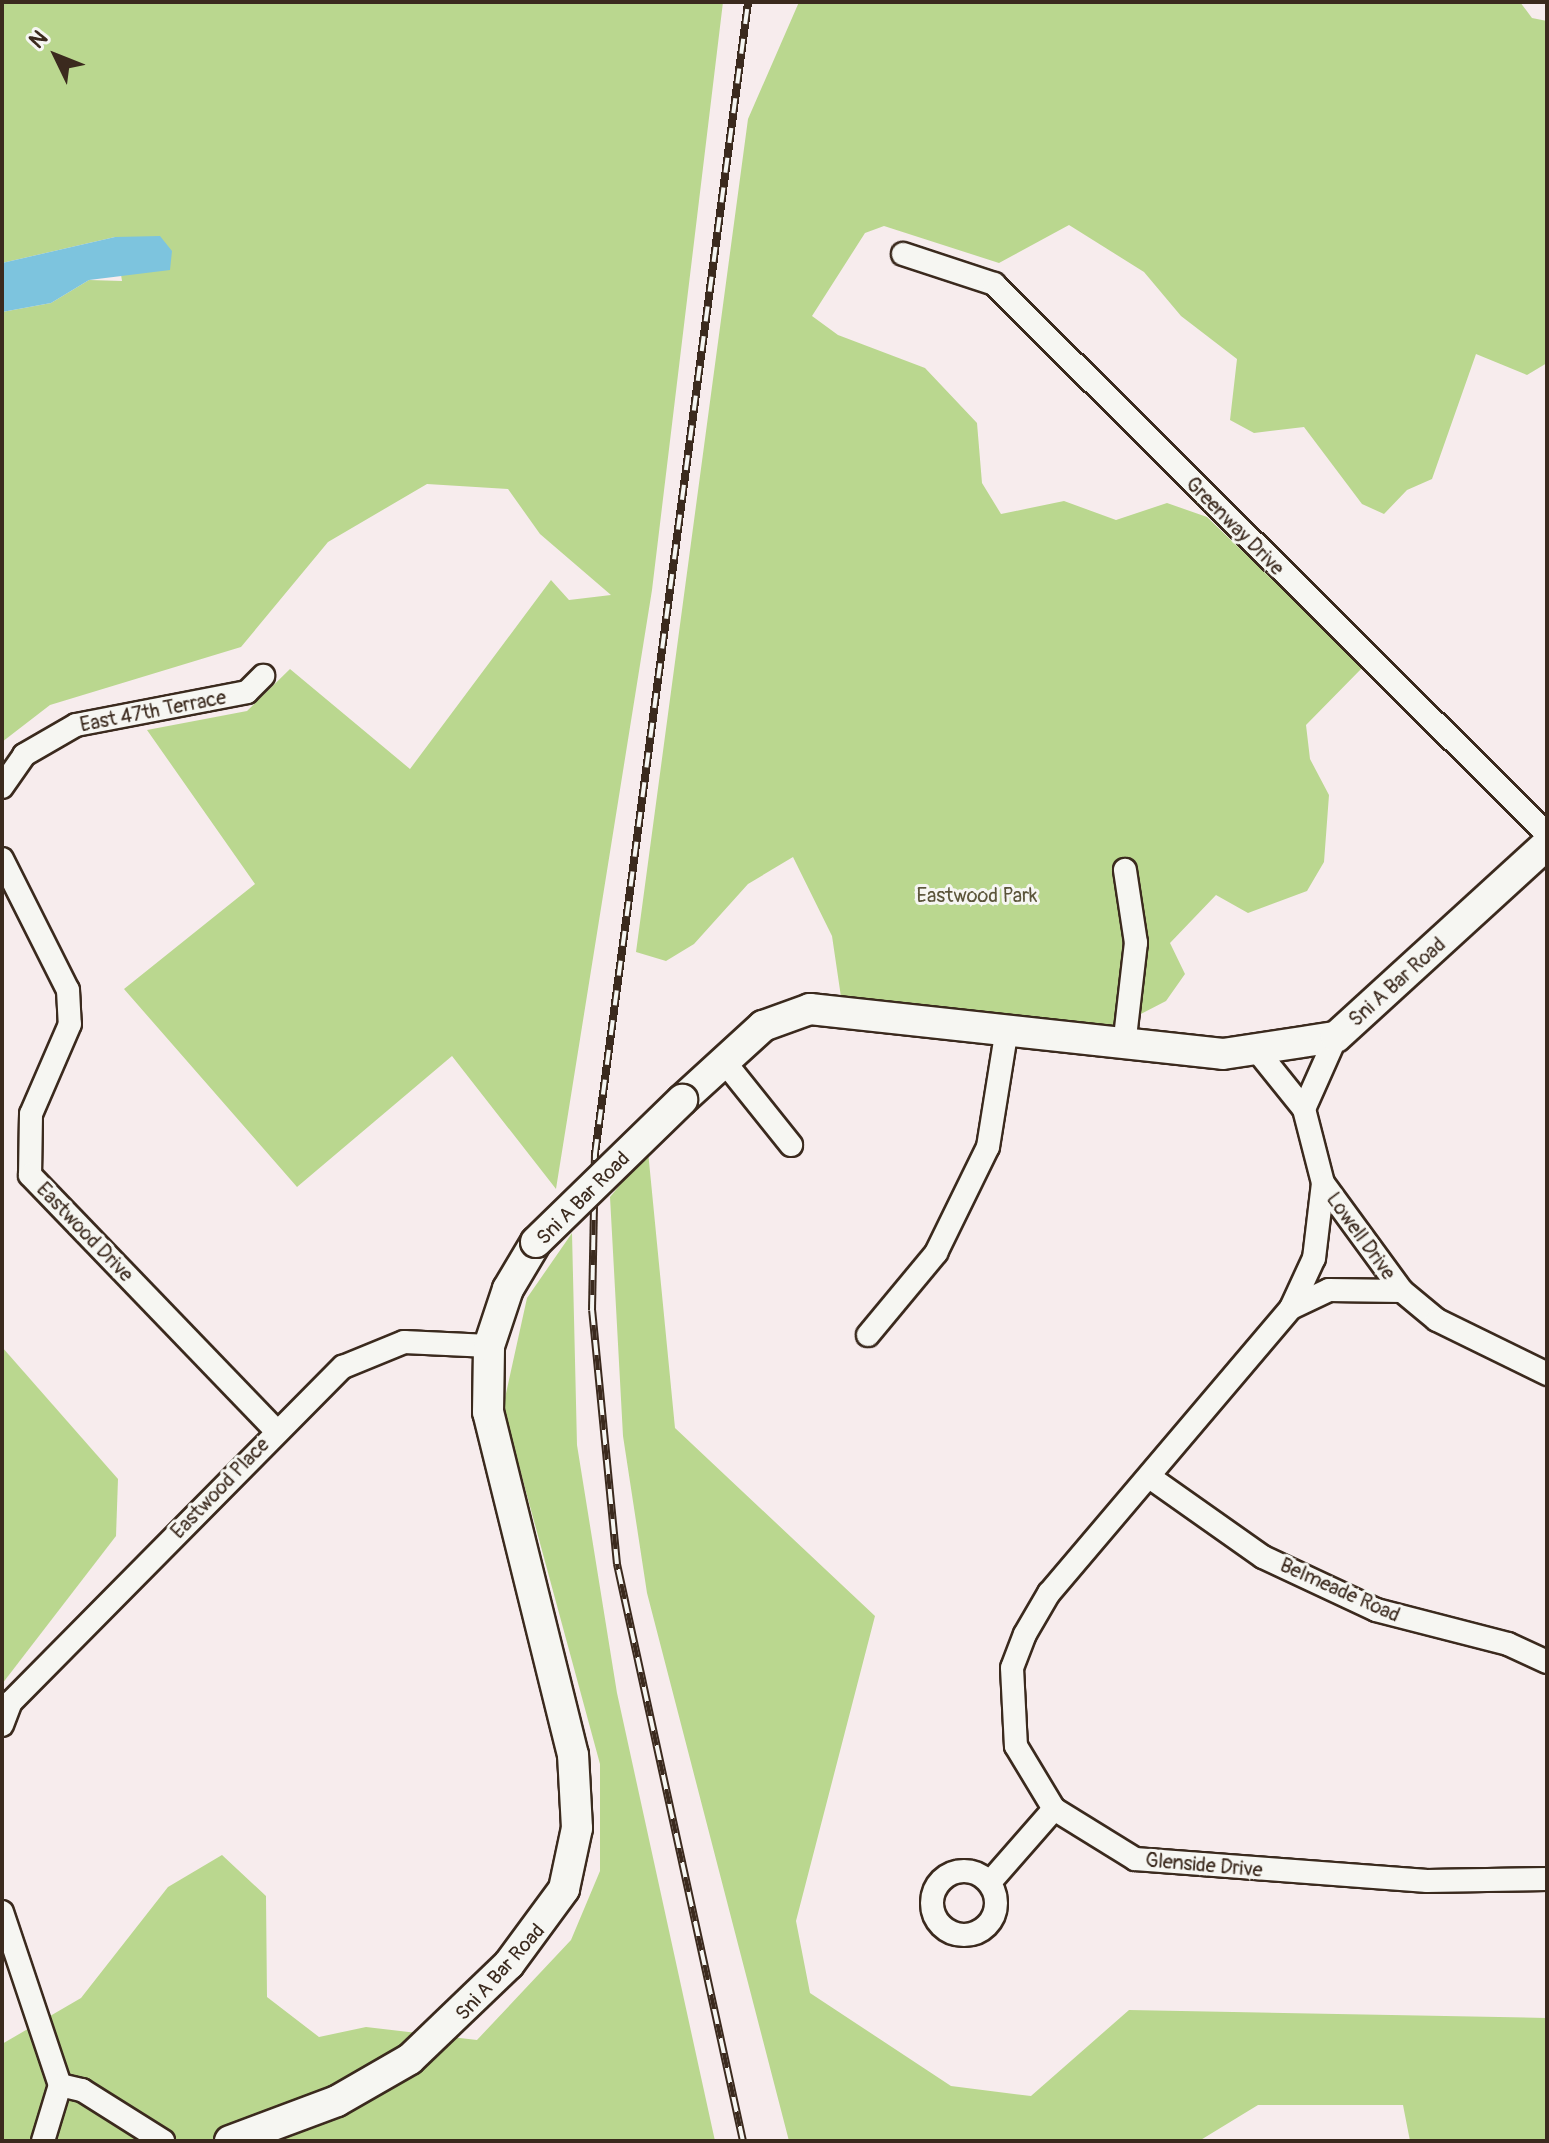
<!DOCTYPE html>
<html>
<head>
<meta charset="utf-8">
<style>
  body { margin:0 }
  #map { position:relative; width:1549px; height:2143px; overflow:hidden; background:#f7eced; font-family:Pangolin,sans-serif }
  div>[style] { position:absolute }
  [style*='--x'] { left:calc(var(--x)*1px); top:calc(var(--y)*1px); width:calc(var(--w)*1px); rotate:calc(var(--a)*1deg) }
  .green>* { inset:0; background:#bad78f }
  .water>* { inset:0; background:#7dc4de }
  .roads { filter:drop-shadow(2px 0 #3b2a1e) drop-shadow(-2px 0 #3b2a1e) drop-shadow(0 2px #3b2a1e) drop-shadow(0 -2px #3b2a1e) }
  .street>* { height:22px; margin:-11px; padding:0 11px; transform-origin:11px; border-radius:11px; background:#f6f6f2 }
  .street>.ring { margin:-11px; padding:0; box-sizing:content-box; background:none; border:22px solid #f6f6f2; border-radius:50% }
  .secondary>* { height:30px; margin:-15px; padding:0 15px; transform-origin:15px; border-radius:15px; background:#f6f6f2 }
  .rail>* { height:8px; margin-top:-4px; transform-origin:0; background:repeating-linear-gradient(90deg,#f6f6f2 0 15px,#3b2a1e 0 30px); box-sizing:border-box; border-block:2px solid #3b2a1e }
  .bridges { filter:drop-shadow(2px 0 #3b2a1e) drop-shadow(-2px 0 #3b2a1e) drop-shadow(0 2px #3b2a1e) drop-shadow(0 -2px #3b2a1e) }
  .secondary-bridge>* { height:30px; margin:-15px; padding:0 15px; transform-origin:15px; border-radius:15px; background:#f6f6f2 }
  span { translate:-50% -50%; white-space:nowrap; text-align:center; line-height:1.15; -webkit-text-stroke:6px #f6f6f2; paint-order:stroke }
  .street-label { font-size:20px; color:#3b2a1e }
  .park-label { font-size:20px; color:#5b553a }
  .frame { position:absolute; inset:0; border:4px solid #3b2a1e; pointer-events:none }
  .north { position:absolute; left:16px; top:16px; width:80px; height:80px; -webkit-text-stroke:6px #f6f6f2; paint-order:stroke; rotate:313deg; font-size:22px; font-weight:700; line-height:32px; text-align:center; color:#3b2a1e }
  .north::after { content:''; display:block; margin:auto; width:28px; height:36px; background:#3b2a1e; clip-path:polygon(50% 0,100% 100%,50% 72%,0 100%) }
</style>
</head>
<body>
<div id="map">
  <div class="green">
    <i style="clip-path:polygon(2px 2px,723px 2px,652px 590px,556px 1189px,452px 1056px,297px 1187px,124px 989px,255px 884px,147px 730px,247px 711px,290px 669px,410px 769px,551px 580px,569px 600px,611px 595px,540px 534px,508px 489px,427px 484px,328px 542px,241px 647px,50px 705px,2px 742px,2px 312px,51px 303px,89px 280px,122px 281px,115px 237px,2px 263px)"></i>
    <i style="clip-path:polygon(799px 2px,1520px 2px,1532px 18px,1547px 21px,1547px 363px,1527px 375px,1476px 354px,1432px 479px,1407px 490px,1384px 514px,1362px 504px,1304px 427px,1254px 433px,1230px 420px,1237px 359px,1181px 316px,1144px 272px,1069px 225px,999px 263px,884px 226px,865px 233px,812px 316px,838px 335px,925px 368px,977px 423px,982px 483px,1001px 514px,1064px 501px,1116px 520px,1167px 503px,1207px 517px,1363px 667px,1306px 725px,1310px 759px,1329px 795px,1324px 862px,1307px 891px,1248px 913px,1216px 895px,1170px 943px,1185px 974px,1166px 1001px,1106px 1032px,841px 997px,832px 936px,793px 857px,748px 884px,694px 944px,666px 961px,636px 952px,748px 119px)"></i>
    <i style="clip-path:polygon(648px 1151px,675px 1428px,875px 1616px,796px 1921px,810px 1993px,951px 2086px,1031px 2096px,1129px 2010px,1547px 2018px,1547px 2141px,1410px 2141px,1403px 2105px,1258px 2105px,1199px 2141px,789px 2141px,647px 1593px,623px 1436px,610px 1197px)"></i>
    <i style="clip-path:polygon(572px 1233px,577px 1445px,617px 1693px,715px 2141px,2px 2141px,2px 2044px,81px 1998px,168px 1887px,222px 1855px,266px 1896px,267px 1997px,319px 2037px,366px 2027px,477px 2040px,571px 1940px,600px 1871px,600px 1764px,503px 1407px,527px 1298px)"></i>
    <i style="clip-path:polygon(2px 1347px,118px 1479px,116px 1536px,2px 1684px)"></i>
  </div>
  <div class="water">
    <i style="clip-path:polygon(160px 236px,172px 251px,170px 270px,89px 280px,51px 303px,2px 312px,2px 263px,115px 237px)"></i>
  </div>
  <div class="roads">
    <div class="street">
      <i style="--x:903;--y:254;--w:96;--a:18.2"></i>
      <i style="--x:994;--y:284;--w:780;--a:44.84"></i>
      <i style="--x:2;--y:787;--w:39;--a:-55"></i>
      <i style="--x:24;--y:755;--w:60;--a:-30"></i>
      <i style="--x:76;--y:725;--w:174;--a:-10.9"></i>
      <i style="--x:247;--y:692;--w:23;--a:-45"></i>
      <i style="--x:2;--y:859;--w:147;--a:63.3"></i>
      <i style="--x:68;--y:990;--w:34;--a:87"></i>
      <i style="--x:70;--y:1024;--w:98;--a:113.4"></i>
      <i style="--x:31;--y:1114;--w:61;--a:90.9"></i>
      <i style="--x:30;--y:1175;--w:355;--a:46.1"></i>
      <i style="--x:1336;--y:1037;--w:79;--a:114"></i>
      <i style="--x:1304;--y:1109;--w:76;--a:75.6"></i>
      <i style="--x:1323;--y:1183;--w:134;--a:53.8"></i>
      <i style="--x:1402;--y:1291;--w:45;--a:39.6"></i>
      <i style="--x:1437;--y:1320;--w:123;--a:26.1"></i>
      <i style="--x:1124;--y:1046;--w:104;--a:-83.4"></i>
      <i style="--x:1136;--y:943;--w:74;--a:-98.6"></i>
      <i style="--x:1259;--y:1053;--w:72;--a:51.2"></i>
      <i style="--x:723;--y:1060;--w:109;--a:51.3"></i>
      <i style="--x:1323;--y:1183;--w:76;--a:96.8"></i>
      <i style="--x:1314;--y:1258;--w:55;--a:114.7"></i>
      <i style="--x:1291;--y:1308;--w:374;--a:130.3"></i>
      <i style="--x:1049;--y:1593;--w:48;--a:120.3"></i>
      <i style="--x:1025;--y:1634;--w:36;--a:111"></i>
      <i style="--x:1012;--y:1668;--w:78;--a:87.1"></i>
      <i style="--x:1016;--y:1746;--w:74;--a:58.9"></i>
      <i style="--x:1054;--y:1809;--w:95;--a:31.7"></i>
      <i style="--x:1135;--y:1859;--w:293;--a:4.3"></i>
      <i style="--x:1427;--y:1881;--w:120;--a:-1"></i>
      <i style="--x:1291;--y:1308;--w:42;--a:-25.3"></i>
      <i style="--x:1329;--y:1290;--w:73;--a:0.8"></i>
      <i style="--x:868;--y:1335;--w:107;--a:-50.3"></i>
      <i style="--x:936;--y:1253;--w:118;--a:-63.9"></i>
      <i style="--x:988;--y:1147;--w:120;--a:-80.9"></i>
      <i style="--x:1151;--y:1478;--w:137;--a:35.2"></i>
      <i style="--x:1263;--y:1557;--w:125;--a:25.1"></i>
      <i style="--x:1376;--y:1610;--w:136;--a:14.4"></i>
      <i style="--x:1508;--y:1644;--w:43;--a:24.8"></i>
      <i style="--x:2;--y:1725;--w:25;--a:-69"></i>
      <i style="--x:11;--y:1702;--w:472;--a:-45.3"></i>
      <i style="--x:343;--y:1367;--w:66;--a:-22.3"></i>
      <i style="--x:404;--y:1342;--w:85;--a:2.7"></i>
      <i class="ring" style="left:932px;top:1871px;width:42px;height:42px"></i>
      <i style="--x:991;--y:1881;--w:96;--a:-48.8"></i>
      <i style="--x:2;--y:1912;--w:182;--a:71.5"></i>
      <i style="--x:60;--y:2085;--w:59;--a:106.9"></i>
      <i style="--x:60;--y:2085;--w:23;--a:13"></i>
      <i style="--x:82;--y:2090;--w:96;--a:32.2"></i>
    </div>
    <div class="secondary">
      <i style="--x:682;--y:1100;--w:110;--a:-42.4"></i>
      <i style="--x:763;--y:1026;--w:50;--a:-19.9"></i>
      <i style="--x:810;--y:1009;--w:415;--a:6.2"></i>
      <i style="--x:1223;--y:1054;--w:114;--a:-8.6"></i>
      <i style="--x:1336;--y:1037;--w:286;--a:-42.4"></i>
      <i style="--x:230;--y:2141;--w:114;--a:-20.5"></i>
      <i style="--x:337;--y:2101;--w:84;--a:-29.9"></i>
      <i style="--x:410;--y:2059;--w:137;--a:-43.8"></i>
      <i style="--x:509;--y:1964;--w:93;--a:-53.7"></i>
      <i style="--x:564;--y:1889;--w:62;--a:-78"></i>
      <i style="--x:577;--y:1828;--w:73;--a:-93.1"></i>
      <i style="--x:573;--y:1755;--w:353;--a:-103.9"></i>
      <i style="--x:488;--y:1412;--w:66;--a:-89.1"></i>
      <i style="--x:489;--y:1346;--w:60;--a:-71.6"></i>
      <i style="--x:508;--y:1289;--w:55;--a:-59.2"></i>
    </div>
  </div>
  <div class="rail">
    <i style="--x:743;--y:2141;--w:591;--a:-102.32"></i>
    <i style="--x:617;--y:1564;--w:255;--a:-95.6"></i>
    <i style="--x:592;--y:1310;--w:156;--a:-88.9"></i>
    <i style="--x:595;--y:1154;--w:1162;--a:-82.43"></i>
  </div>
  <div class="bridges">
    <div class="secondary-bridge">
      <i style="--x:536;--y:1242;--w:204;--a:-44.2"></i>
    </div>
  </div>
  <div class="street-label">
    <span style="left:1235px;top:526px;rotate:45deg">Greenway Drive</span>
    <span style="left:153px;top:711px;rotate:-11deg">East 47th Terrace</span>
    <span style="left:1397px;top:982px;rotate:-42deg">Sni A Bar Road</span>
    <span style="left:583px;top:1198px;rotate:-45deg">Sni A Bar Road</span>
    <span style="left:85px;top:1232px;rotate:46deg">Eastwood Drive</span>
    <span style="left:1361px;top:1236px;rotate:54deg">Lowell Drive</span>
    <span style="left:220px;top:1488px;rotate:-46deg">Eastwood Place</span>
    <span style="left:1340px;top:1590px;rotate:24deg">Belmeade Road</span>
    <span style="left:1204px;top:1865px;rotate:5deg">Glenside Drive</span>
    <span style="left:500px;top:1972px;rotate:-48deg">Sni A Bar Road</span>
  </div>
  <div class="park-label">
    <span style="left:977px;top:895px">Eastwood Park</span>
  </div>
  <div class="frame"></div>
  <div class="north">N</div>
</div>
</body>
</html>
